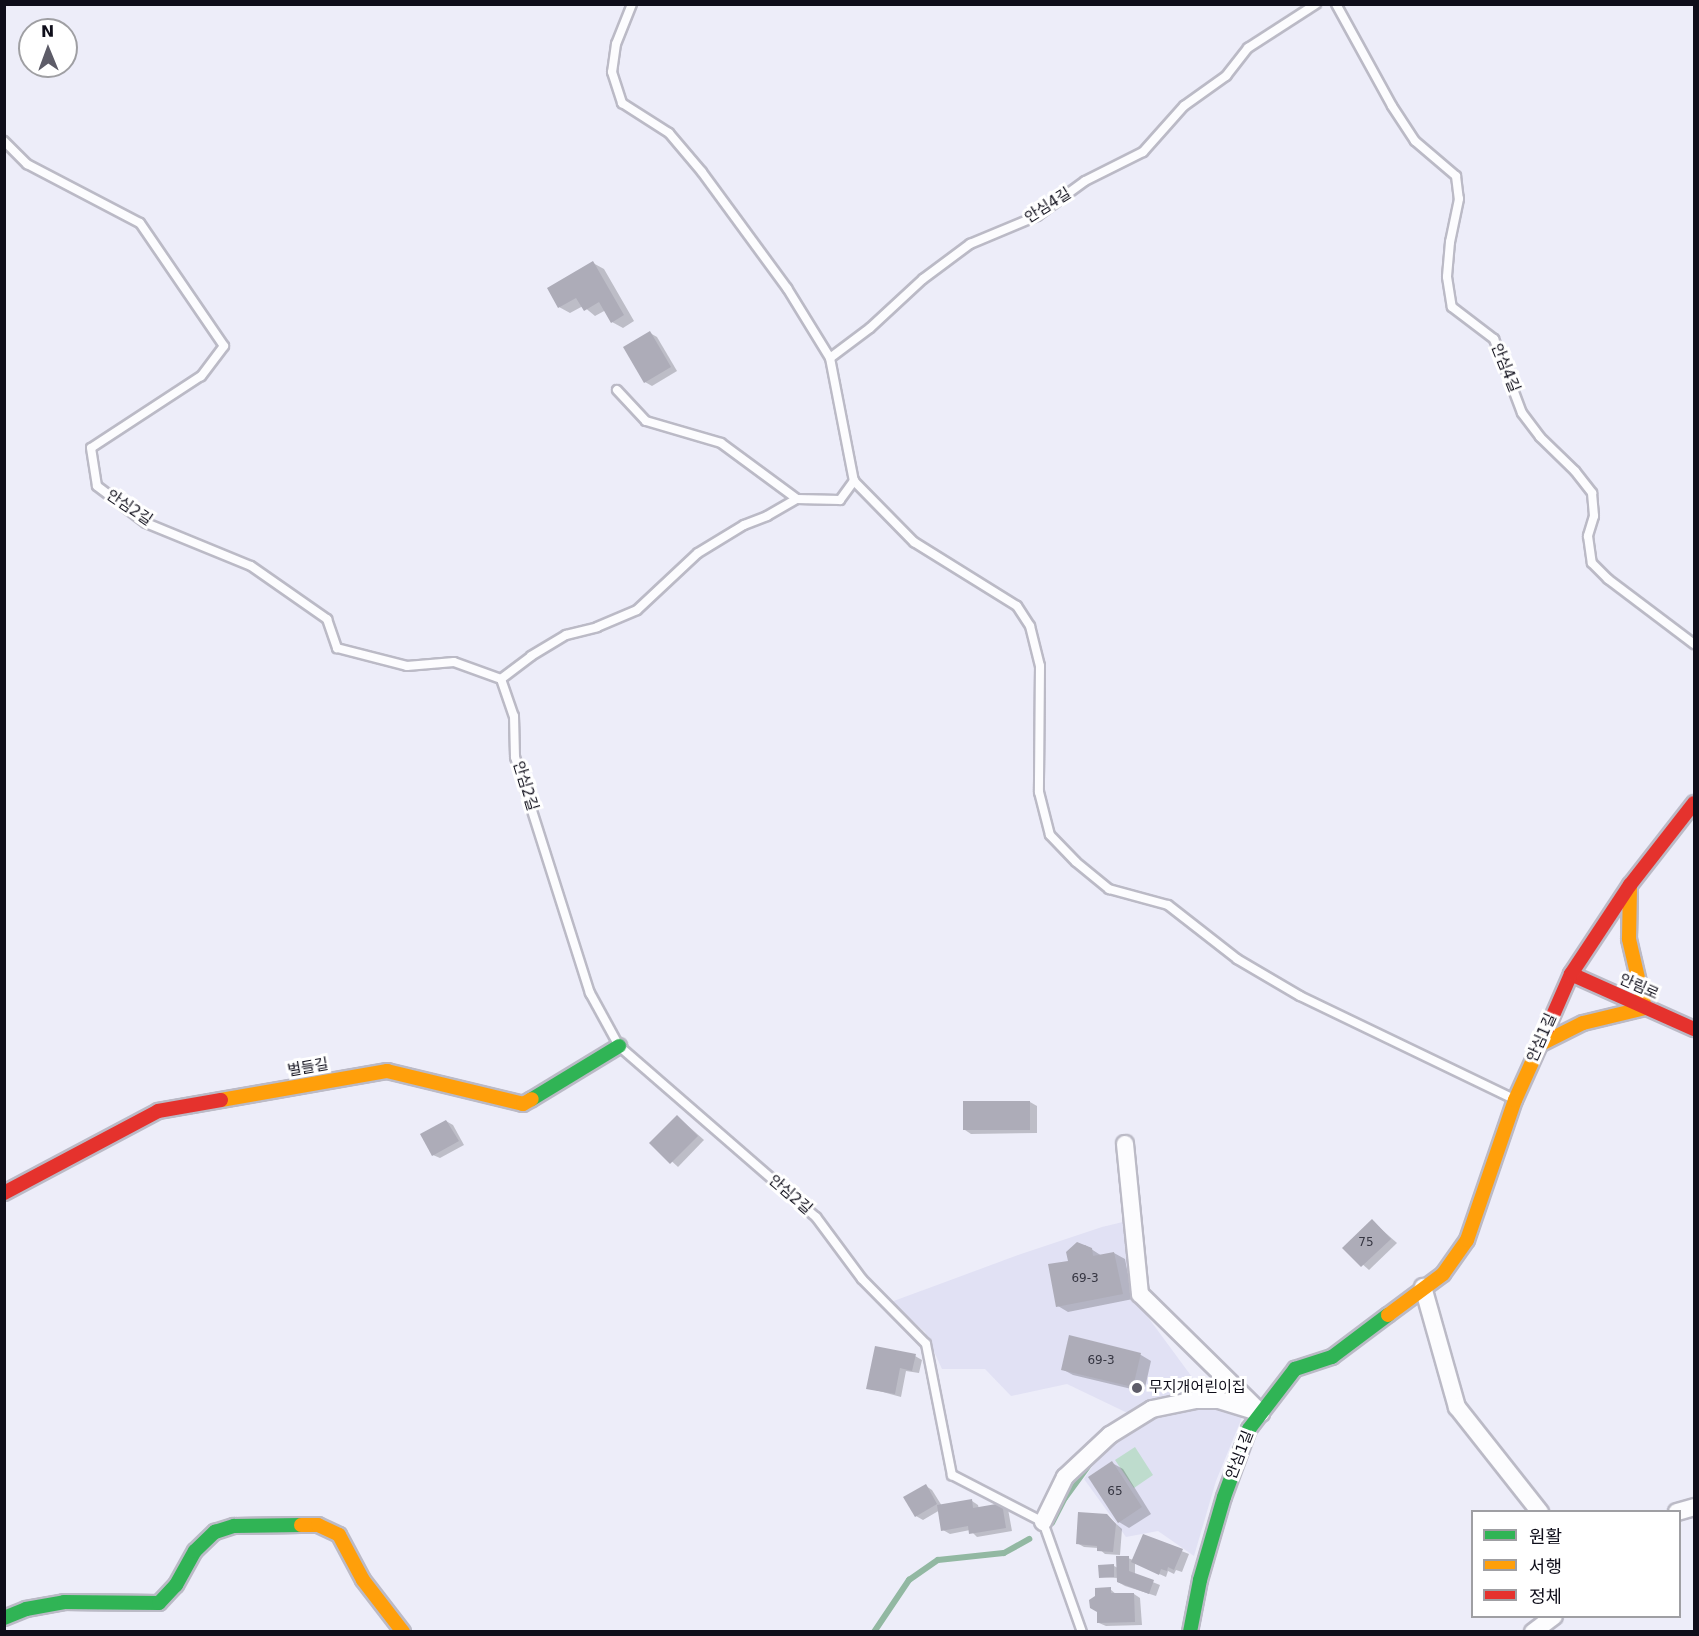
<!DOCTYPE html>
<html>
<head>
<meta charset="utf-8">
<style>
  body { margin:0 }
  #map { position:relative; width:1699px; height:1636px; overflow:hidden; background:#ededf9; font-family:"DejaVu Sans","Noto Sans KR",sans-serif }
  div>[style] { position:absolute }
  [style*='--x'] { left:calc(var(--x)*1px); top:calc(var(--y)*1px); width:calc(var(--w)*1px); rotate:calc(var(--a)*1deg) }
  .built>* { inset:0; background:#e1e1f4 }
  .green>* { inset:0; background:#bedccd }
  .shadow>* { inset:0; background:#0003 }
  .stream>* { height:6px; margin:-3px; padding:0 3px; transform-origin:3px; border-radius:3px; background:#92b8a2 }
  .building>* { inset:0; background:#adacb8 }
  .roads { filter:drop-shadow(2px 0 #bbbac6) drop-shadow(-2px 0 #bbbac6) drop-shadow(0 2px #bbbac6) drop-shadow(0 -2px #bbbac6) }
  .lane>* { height:8px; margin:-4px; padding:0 4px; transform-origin:4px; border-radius:4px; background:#fcfcfe }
  .street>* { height:16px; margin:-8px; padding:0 8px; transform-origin:8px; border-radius:8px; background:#fcfcfe }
  .fast>* { height:14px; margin:-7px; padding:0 7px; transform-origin:7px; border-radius:7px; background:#30b455 }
  .slow>* { height:14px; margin:-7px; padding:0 7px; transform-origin:7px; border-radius:7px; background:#ff9f0a }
  .jam>* { height:14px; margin:-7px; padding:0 7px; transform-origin:7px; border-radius:7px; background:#e5322d }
  .dots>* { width:16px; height:16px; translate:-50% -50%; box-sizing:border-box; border:3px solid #fff; border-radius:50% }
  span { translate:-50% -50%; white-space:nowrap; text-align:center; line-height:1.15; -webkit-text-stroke:6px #fff; paint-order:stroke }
  .number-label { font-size:12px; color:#363642 }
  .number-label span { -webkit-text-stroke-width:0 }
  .street-label { font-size:15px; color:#0f0e1a }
  .poi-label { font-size:15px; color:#0f0e1a }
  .left { translate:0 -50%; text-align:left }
  .frame { position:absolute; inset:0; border:6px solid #0f0e1a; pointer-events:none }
  .legend { position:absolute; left:1471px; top:1510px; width:210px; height:108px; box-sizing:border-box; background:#fff; border:2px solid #9f9fa3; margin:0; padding:8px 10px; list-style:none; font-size:18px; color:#0f0e1a }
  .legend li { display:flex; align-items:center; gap:12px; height:30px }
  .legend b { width:30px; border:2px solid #9f9fa3 }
  .north { position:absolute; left:18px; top:18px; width:60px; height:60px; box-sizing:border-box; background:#fff; border:2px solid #9f9fa3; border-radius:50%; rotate:359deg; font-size:16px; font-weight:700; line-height:24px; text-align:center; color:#0f0e1a }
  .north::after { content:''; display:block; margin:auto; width:21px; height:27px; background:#5d5c68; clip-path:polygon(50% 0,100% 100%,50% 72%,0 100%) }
</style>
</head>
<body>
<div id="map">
  <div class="built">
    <i style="clip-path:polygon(1127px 1221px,1139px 1305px,1203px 1392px,1222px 1412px,1243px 1415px,1216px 1481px,1194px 1556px,1158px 1531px,1126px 1537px,1084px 1479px,1104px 1449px,1140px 1419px,1067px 1384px,1011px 1396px,985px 1369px,942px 1369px,925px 1332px,891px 1302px,1021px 1254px,1102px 1227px)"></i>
  </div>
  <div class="green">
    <i style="clip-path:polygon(1135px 1447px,1153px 1475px,1134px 1488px,1115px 1460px)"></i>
  </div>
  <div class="shadow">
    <i style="clip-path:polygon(593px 263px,604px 269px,634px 321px,623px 328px,612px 322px,606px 310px,595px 316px,583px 306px,570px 313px,559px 307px)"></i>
    <i style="clip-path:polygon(650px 333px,657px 337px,677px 371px,652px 386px,645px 382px)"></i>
    <i style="clip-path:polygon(1030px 1102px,1037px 1106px,1037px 1133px,971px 1134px,965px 1130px,965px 1103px)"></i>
    <i style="clip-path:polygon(678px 1117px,704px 1140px,678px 1167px,652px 1143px)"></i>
    <i style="clip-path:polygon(446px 1121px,453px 1125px,464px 1145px,440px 1158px,433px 1155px)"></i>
    <i style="clip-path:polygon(1372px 1221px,1397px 1243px,1369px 1270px,1344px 1248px)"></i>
    <i style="clip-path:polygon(1085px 1245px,1102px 1256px,1114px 1253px,1125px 1259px,1133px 1299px,1068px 1312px,1058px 1306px)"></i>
    <i style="clip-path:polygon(1070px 1337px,1141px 1355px,1151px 1361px,1144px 1392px,1073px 1375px,1062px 1369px)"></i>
    <i style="clip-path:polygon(915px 1356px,922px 1360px,919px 1373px,906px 1371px,901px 1397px,868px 1388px)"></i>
    <i style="clip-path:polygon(1112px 1463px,1123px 1469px,1151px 1514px,1129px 1528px,1119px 1522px)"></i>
    <i style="clip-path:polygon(926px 1486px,932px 1490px,942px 1506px,972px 1501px,978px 1505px,979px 1509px,1001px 1505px,1008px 1509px,1012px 1531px,977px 1537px,970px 1530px,950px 1534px,943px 1530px,940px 1510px,923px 1520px,916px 1516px)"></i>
    <i style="clip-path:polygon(1106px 1515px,1122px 1529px,1120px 1555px,1105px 1554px,1098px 1548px,1084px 1547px,1077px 1543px)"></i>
    <i style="clip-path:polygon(1144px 1536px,1189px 1554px,1182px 1572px,1176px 1570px,1174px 1574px,1168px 1571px,1166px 1577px,1135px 1563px,1135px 1575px,1160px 1585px,1156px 1596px,1125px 1586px,1118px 1582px,1118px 1578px,1100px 1577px,1114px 1566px,1118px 1568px,1128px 1558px,1133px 1560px)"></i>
    <i style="clip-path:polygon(1110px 1589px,1117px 1595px,1134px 1594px,1140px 1598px,1142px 1625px,1106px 1626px,1099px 1623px)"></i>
  </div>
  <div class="stream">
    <i style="--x:1052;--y:1523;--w:28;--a:-63"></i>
    <i style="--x:1065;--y:1498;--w:46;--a:-53.9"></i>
    <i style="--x:874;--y:1632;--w:63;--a:-56.1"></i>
    <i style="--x:909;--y:1580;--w:35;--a:-35"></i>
    <i style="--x:938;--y:1560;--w:66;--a:-6.1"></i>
    <i style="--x:1004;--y:1553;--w:29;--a:-29"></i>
  </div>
  <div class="building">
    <i style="clip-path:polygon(593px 261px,624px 315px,611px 323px,599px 302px,584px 311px,576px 298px,558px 308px,547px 288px)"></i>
    <i style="clip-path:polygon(650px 331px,671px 367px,644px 383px,623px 347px)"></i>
    <i style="clip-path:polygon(963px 1101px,1030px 1101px,1030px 1130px,963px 1130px)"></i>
    <i style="clip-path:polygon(677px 1115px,698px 1136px,670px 1164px,649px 1143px)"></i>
    <i style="clip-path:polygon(446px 1120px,459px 1141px,432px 1156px,420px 1134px)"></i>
    <i style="clip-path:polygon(1372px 1219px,1391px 1239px,1361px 1267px,1342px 1248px)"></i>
    <i style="clip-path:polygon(1077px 1242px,1092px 1248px,1093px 1256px,1114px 1252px,1123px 1294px,1056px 1307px,1048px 1264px,1068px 1261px,1066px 1252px)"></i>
    <i style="clip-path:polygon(1069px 1335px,1141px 1353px,1133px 1387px,1061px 1370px)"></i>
    <i style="clip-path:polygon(875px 1346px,916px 1354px,912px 1371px,900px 1368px,895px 1394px,866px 1389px)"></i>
    <i style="clip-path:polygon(1112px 1461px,1142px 1507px,1118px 1523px,1088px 1477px)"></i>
    <i style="clip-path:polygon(926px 1484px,937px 1504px,915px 1517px,903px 1497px)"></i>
    <i style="clip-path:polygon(972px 1499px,973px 1508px,1002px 1503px,1006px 1528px,969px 1534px,968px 1526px,941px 1531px,937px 1505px)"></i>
    <i style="clip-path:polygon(1078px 1512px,1107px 1514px,1116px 1524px,1113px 1552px,1097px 1551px,1097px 1546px,1076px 1544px)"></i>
    <i style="clip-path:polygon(1143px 1534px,1183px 1549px,1174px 1570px,1168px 1567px,1167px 1571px,1161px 1569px,1159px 1575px,1131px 1562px)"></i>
    <i style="clip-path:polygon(1116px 1556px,1129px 1556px,1129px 1571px,1154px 1580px,1149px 1594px,1117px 1582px)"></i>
    <i style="clip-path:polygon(1114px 1564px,1114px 1577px,1099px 1578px,1098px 1565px)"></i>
    <i style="clip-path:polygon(1111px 1587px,1111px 1593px,1134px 1593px,1135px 1622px,1097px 1623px,1097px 1612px,1090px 1608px,1089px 1600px,1095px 1596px,1095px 1588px)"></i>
  </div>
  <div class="roads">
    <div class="lane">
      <i style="--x:632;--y:4;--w:43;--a:111.8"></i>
      <i style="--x:616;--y:44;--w:28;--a:98"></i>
      <i style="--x:612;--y:72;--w:33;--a:72"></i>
      <i style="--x:622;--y:103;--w:56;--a:32.6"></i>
      <i style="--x:669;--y:133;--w:51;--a:49.8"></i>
      <i style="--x:702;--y:172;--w:144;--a:53.8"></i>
      <i style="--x:787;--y:288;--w:82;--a:58.4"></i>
      <i style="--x:830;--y:358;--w:125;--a:79"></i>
      <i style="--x:854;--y:481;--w:86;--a:45.5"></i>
      <i style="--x:914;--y:542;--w:121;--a:31.9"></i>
      <i style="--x:1017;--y:606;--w:24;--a:57"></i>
      <i style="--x:1030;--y:626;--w:41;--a:76"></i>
      <i style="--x:1040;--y:666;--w:126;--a:90.5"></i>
      <i style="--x:1039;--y:792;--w:44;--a:75.7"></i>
      <i style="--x:1050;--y:835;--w:37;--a:46"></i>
      <i style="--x:1076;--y:862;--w:43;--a:39.3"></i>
      <i style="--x:1109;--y:889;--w:61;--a:15.2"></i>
      <i style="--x:1168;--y:905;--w:88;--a:38"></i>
      <i style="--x:1237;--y:959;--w:73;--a:30.4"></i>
      <i style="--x:1300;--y:996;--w:237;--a:25.7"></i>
      <i style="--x:1336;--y:4;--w:116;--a:61.2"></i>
      <i style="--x:1392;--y:106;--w:42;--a:56.7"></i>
      <i style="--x:1415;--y:141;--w:54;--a:40.5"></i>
      <i style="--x:1456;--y:176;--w:23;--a:83"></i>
      <i style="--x:1459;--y:199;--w:44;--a:101.8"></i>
      <i style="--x:1450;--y:242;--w:35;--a:95"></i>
      <i style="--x:1447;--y:277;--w:30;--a:81"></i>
      <i style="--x:1452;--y:307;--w:53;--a:37.3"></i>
      <i style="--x:1494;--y:339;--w:79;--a:69.3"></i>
      <i style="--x:1522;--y:413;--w:30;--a:53"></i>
      <i style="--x:1540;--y:437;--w:49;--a:44.2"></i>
      <i style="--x:1575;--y:471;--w:28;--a:52"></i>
      <i style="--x:1592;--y:493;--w:23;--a:85"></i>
      <i style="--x:1594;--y:516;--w:21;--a:107"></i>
      <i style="--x:1588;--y:536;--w:27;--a:82"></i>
      <i style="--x:1592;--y:563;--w:23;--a:45"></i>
      <i style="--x:1608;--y:579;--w:108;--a:37.1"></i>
      <i style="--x:4;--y:141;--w:33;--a:45"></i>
      <i style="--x:27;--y:164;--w:127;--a:27.6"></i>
      <i style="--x:140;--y:223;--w:149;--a:55.7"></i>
      <i style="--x:224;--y:346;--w:38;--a:127"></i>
      <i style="--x:201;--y:376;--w:131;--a:146.8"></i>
      <i style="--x:91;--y:448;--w:38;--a:81"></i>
      <i style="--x:97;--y:486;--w:61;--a:37.1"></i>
      <i style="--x:146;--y:523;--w:113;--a:22.3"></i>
      <i style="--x:251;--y:566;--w:93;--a:34.9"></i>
      <i style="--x:327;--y:619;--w:31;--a:71"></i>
      <i style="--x:337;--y:648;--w:72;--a:14.4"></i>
      <i style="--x:407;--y:666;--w:47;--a:-4.9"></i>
      <i style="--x:454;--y:662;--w:50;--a:19.9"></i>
      <i style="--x:501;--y:679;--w:39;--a:71"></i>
      <i style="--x:514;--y:716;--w:41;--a:88.6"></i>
      <i style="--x:515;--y:757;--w:248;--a:72.4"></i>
      <i style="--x:590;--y:993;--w:60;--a:61.3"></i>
      <i style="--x:619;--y:1046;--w:261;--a:41"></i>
      <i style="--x:816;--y:1217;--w:77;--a:53.4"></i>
      <i style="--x:862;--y:1279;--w:91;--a:45.4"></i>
      <i style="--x:926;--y:1344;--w:134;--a:78.8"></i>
      <i style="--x:952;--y:1475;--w:102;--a:27.3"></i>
      <i style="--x:1043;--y:1522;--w:117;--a:70.5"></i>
      <i style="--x:830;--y:358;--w:50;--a:-36.9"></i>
      <i style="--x:870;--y:328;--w:72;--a:-42.8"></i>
      <i style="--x:923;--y:279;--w:59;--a:-36.7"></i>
      <i style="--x:970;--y:244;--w:73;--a:-22.7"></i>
      <i style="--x:1037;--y:216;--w:59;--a:-36.1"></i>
      <i style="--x:1085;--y:181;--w:65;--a:-26.6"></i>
      <i style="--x:1143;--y:152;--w:62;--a:-48.3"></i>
      <i style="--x:1184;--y:106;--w:52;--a:-35.5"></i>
      <i style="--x:1226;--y:76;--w:36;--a:-52"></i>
      <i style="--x:1248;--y:48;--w:81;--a:-32.9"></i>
      <i style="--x:617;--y:390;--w:42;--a:46.9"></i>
      <i style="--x:646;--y:421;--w:78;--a:16.3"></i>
      <i style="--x:721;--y:443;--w:94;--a:36.4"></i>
      <i style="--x:501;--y:679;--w:38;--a:-37"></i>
      <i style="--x:531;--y:656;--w:41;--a:-31"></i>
      <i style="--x:566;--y:635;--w:32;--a:-14"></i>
      <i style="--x:597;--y:627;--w:43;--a:-23"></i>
      <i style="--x:637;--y:610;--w:83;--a:-43.1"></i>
      <i style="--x:698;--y:553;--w:54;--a:-31.3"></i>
      <i style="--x:744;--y:525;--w:25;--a:-21"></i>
      <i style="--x:767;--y:516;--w:34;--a:-30"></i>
      <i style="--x:797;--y:499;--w:43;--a:1.3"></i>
      <i style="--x:840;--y:500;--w:24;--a:-54"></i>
    </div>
    <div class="street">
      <i style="--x:1125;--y:1144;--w:151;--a:84.3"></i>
      <i style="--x:1140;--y:1294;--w:170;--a:44.5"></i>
      <i style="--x:1423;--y:1287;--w:125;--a:74.2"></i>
      <i style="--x:1457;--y:1407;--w:134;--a:51.7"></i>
      <i style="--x:1677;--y:1512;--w:18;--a:-16"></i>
      <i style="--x:1043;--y:1522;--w:50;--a:-63.9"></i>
      <i style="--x:1065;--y:1477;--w:62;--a:-43"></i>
      <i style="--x:1110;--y:1435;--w:49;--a:-31.8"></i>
      <i style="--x:1152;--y:1409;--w:45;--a:-11.6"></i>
      <i style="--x:1196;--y:1400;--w:23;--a:0"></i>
      <i style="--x:1219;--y:1400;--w:41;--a:17.1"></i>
      <i style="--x:1533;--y:1632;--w:26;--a:-37"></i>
    </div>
    <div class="fast">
      <i style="--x:532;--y:1099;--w:102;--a:-31.3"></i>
      <i style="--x:4;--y:1618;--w:24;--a:-22"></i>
      <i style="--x:26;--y:1609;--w:39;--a:-10"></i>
      <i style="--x:64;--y:1602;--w:95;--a:0.6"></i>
      <i style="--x:159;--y:1603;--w:25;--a:-47"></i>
      <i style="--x:176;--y:1585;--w:39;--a:-61"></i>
      <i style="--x:195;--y:1551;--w:28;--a:-44"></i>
      <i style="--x:215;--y:1532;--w:20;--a:-18"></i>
      <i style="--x:234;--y:1526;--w:67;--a:-0.9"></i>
      <i style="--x:1190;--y:1632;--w:53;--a:-79.1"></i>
      <i style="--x:1200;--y:1580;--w:86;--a:-73.9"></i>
      <i style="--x:1224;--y:1497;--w:72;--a:-69.8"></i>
      <i style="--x:1249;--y:1429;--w:76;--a:-52.5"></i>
      <i style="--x:1295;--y:1369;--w:39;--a:-18"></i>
      <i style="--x:1332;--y:1357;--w:70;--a:-36.9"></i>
    </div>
    <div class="slow">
      <i style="--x:1539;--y:1045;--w:49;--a:-26.6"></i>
      <i style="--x:1583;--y:1023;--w:64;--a:-13.6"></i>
      <i style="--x:1645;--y:1008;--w:71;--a:-103.1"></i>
      <i style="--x:1629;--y:939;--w:54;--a:-88.9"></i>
      <i style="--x:221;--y:1100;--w:169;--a:-9.9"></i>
      <i style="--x:387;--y:1071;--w:140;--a:13.6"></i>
      <i style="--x:523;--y:1104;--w:10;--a:-29"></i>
      <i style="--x:1388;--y:1315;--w:69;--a:-36.7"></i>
      <i style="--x:1443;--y:1274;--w:42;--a:-54.8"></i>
      <i style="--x:1467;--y:1240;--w:148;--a:-71.1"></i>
      <i style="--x:1515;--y:1100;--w:78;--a:-65.7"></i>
      <i style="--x:301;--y:1525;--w:17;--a:0"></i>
      <i style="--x:318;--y:1525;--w:23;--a:25"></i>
      <i style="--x:339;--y:1535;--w:51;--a:61.9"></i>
      <i style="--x:363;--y:1580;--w:66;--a:52.4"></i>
    </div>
    <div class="jam">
      <i style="--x:1571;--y:974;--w:135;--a:24.1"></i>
      <i style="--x:1547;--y:1029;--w:60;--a:-66.4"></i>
      <i style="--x:1571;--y:974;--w:107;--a:-56.5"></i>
      <i style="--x:1630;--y:885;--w:104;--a:-52"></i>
      <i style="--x:4;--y:1193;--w:174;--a:-28"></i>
      <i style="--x:158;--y:1111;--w:64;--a:-9.9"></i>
    </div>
  </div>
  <div class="dots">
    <i style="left:1137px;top:1388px;background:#5d5c68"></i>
  </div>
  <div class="number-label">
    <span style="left:1366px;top:1243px">75</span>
    <span style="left:1085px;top:1279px">69-3</span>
    <span style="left:1101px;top:1361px">69-3</span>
    <span style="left:1115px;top:1492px">65</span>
  </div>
  <div class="street-label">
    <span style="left:1048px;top:206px;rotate:-32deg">안심4길</span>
    <span style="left:1505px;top:368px;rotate:68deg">안심4길</span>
    <span style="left:129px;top:508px;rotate:34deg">안심2길</span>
    <span style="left:525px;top:786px;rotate:73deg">안심2길</span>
    <span style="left:1639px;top:987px;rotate:24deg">안림로</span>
    <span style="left:1542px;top:1038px;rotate:-66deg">안심1길</span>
    <span style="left:308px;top:1068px;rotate:-10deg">벌들길</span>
    <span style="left:790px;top:1195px;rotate:41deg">안심2길</span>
    <span style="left:1240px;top:1455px;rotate:-69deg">안심1길</span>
  </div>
  <div class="poi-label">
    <span class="left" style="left:1149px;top:1388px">무지개어린이집</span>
  </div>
  <div class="frame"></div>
  <ul class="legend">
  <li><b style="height:8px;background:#30b455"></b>원활</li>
  <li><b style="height:8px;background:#ff9f0a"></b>서행</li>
  <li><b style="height:8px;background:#e5322d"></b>정체</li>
  </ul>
  <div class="north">N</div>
</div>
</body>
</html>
